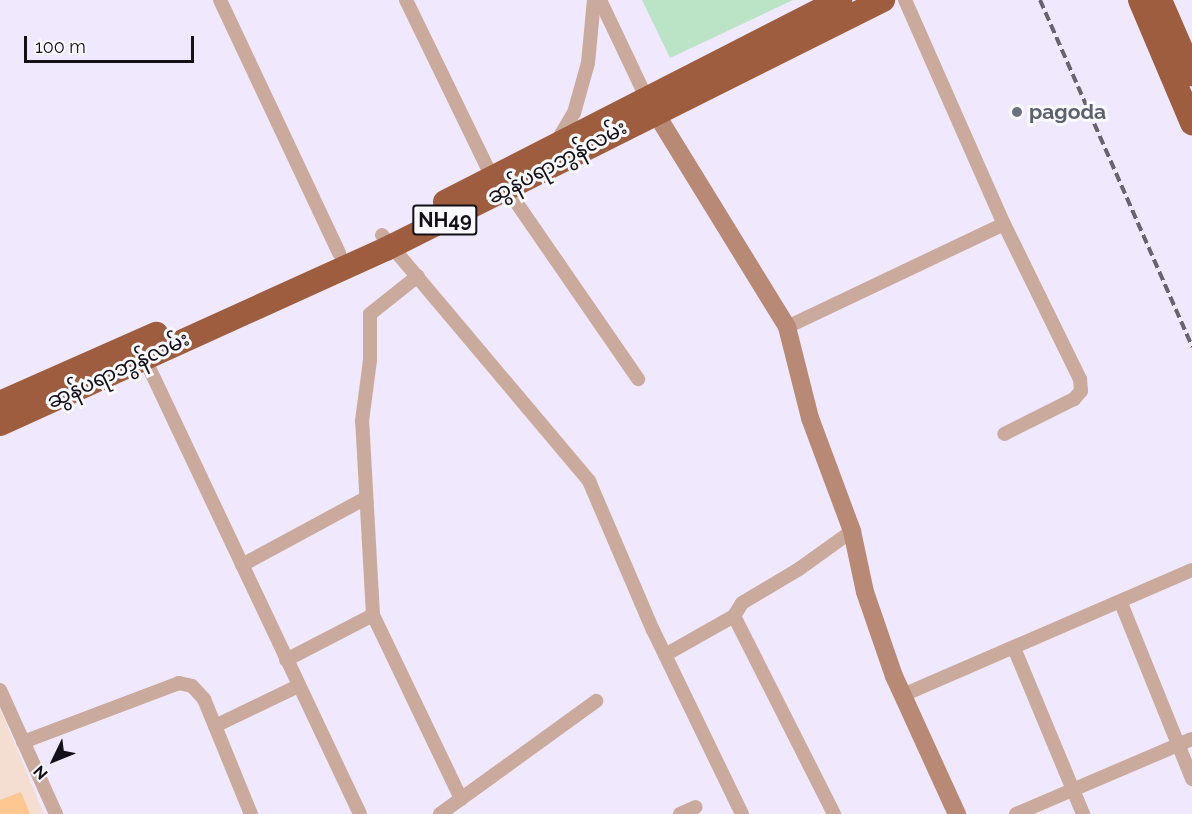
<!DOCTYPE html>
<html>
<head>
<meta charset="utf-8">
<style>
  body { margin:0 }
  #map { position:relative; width:1192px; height:814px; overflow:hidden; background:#f0e8fd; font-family:Raleway,"Noto Sans Myanmar",sans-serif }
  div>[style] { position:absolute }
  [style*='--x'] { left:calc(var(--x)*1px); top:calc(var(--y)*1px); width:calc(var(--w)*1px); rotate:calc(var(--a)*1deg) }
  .medical>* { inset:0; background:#f4ddd1 }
  .green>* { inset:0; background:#bbe3c5 }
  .building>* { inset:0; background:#fec690 }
  .street>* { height:14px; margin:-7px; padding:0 7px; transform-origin:7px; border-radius:7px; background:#caaa9c }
  .secondary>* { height:18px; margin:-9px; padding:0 9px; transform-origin:9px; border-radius:9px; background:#b88974 }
  .highway>* { height:24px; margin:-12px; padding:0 12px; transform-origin:12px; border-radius:12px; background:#9d5d3e }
  .rail>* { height:4px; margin-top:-2px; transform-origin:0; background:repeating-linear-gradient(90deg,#68636f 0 9px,transparent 0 13.5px) }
  .dots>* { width:16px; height:16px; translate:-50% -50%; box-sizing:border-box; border:3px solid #faf9fd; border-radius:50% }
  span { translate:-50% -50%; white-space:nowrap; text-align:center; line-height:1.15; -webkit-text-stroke:6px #faf9fd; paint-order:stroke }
  .shield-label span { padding:2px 4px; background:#faf9fd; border:2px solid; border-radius:4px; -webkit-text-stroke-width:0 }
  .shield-label { font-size:20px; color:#131017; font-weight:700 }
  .worship-label { font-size:21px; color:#5b616d; font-weight:700 }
  .left { translate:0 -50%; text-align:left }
  .street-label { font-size:21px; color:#131017 }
  .north { position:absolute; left:24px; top:730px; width:60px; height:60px; -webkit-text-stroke:4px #faf9fd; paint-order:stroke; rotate:227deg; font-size:16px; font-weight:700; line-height:24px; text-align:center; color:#131017 }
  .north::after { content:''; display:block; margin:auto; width:21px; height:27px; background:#131017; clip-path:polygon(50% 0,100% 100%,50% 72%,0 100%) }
  .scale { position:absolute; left:24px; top:36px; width:170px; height:27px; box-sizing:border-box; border:3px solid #131017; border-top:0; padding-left:8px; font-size:18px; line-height:21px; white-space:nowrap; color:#131017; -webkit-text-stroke:4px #faf9fd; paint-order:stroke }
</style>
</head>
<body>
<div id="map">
  <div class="medical">
    <i style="clip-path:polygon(0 708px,44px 814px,0 814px)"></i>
  </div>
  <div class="green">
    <i style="clip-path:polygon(642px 0,793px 0,670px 58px)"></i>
  </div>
  <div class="building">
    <i style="clip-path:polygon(21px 792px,30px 814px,0 814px,0 800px)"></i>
  </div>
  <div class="street">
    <i style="--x:220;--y:0;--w:280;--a:64.8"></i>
    <i style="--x:406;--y:0;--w:197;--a:64.1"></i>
    <i style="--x:492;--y:177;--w:19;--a:39"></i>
    <i style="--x:507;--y:189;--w:231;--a:55.4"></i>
    <i style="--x:600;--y:0;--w:107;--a:64.6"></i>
    <i style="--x:905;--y:0;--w:245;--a:66.2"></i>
    <i style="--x:1004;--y:224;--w:173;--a:63.9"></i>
    <i style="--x:1080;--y:379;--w:12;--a:85"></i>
    <i style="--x:1081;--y:391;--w:11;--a:131"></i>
    <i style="--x:1074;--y:399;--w:78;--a:153.4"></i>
    <i style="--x:557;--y:141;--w:33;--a:-59"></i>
    <i style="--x:574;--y:113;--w:52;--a:-74.4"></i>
    <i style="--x:588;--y:63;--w:63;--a:-84.6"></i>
    <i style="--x:382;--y:235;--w:322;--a:49.9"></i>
    <i style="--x:589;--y:481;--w:162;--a:66.8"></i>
    <i style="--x:653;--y:630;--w:204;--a:64.2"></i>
    <i style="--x:787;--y:327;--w:240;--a:-25.4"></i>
    <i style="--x:144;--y:357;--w:505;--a:64.7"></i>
    <i style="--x:242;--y:565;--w:141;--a:-28.4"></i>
    <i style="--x:1121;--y:603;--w:190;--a:68"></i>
    <i style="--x:373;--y:615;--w:204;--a:64.4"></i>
    <i style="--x:734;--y:616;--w:222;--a:63.2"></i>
    <i style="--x:1014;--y:648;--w:180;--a:67.4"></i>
    <i style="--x:665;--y:655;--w:79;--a:-29.5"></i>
    <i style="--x:734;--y:616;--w:15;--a:-58"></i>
    <i style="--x:742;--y:603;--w:66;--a:-30.8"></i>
    <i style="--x:799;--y:569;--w:65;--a:-35.6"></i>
    <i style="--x:286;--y:660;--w:98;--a:-27.3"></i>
    <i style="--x:373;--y:615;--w:194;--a:-93.2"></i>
    <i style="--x:362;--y:421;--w:62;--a:-82.5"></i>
    <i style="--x:370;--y:360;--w:46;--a:-90"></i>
    <i style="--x:370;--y:314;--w:61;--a:-38.4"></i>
    <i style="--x:0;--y:690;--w:136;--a:65.7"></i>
    <i style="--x:903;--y:695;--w:315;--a:-23.4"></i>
    <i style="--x:215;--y:726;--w:92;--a:-25.7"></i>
    <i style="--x:23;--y:742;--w:167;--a:-20.7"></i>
    <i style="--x:179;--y:683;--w:13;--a:13"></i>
    <i style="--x:192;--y:686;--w:18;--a:47"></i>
    <i style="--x:204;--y:699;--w:124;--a:67.8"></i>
    <i style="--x:440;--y:814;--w:193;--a:-35.9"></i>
    <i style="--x:680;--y:814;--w:17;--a:-24"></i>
    <i style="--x:1016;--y:814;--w:191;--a:-23.1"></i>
  </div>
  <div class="secondary">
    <i style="--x:650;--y:104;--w:262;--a:58.4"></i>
    <i style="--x:787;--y:327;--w:94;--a:75.8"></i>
    <i style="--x:810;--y:418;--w:121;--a:69.6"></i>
    <i style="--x:852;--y:531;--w:62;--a:78"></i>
    <i style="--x:865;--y:592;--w:89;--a:71"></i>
    <i style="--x:894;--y:676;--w:152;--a:65.5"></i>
  </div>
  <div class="highway">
    <i style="--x:1140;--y:0;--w:134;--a:67.1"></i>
    <i style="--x:1160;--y:0;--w:81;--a:66.6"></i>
    <i style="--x:445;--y:202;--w:444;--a:-27.1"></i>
    <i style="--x:0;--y:403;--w:171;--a:-23.9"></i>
    <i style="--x:0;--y:424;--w:424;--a:-24.4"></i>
    <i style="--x:386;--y:249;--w:556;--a:-26.61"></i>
  </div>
  <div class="rail">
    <i style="--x:1040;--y:0;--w:379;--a:66.3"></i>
  </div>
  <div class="dots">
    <i style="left:1017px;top:112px;background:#6b7280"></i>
  </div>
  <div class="shield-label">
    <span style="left:445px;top:220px">NH49</span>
  </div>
  <div class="worship-label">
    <span class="left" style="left:1029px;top:112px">pagoda</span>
  </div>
  <div class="street-label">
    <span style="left:557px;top:162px;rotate:-28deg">ဆွန်ပရာဘွန်လမ်း</span>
    <span style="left:118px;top:370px;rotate:-25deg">ဆွန်ပရာဘွန်လမ်း</span>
  </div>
  <div class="north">N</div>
  <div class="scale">100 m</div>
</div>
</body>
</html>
